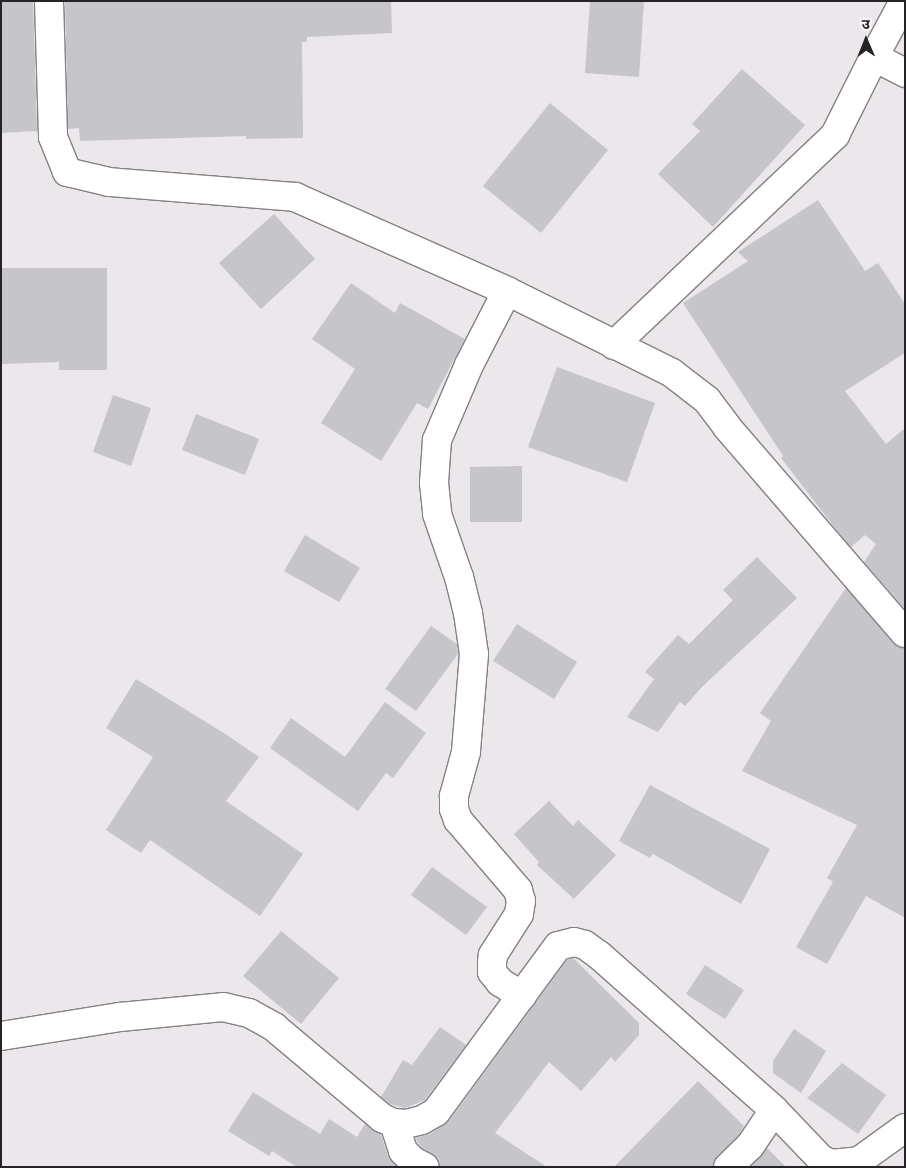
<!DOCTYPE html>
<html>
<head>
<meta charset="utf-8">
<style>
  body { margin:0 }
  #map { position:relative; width:906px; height:1168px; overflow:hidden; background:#ebe7eb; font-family:"Varela Round","Noto Sans Devanagari",sans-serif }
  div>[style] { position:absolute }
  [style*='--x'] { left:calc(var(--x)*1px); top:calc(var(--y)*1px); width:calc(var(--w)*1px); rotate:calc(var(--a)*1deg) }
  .building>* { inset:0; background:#c5c5ca }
  .roads { filter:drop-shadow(1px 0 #848084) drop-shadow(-1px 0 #848084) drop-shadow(0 1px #848084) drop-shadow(0 -1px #848084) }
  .minor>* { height:28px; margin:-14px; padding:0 14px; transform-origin:14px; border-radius:14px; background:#fff }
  span { translate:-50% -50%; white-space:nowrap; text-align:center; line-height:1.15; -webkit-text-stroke:4px #f8f4f9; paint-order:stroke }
  .frame { position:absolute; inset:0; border:2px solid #252325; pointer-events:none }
  .north { position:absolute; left:841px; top:15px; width:50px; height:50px; -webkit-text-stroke:4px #f8f4f9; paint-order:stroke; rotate:359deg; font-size:14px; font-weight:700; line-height:20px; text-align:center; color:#252325 }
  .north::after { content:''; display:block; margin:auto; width:18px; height:22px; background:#252325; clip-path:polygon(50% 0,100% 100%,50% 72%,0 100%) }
</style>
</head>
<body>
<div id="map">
  <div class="building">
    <i style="clip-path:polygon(1px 1px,33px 1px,37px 131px,1px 133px)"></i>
    <i style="clip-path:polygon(65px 1px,391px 1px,392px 33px,307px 37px,307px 42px,302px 42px,303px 138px,246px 139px,246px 136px,80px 141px,79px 128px,68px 129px)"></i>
    <i style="clip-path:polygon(590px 1px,644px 1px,639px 77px,585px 73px)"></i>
    <i style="clip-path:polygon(742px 69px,805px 125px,713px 227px,658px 174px,700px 131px,692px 124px)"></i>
    <i style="clip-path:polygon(550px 103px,608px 150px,541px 233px,483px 186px)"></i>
    <i style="clip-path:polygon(818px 200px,865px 271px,878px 263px,905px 304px,905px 353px,845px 391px,886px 444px,905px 428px,905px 609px,864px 562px,876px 544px,865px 535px,851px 547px,835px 528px,781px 458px,783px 456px,683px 303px,748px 261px,738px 252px)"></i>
    <i style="clip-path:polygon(274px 214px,315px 259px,261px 309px,219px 263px)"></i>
    <i style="clip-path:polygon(1px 268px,107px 268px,107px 370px,59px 370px,59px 362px,1px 364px)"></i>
    <i style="clip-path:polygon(351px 283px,395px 313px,400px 303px,465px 339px,428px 409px,417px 403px,381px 461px,321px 423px,355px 369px,312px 339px)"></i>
    <i style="clip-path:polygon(557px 367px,655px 403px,627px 482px,528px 447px)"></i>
    <i style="clip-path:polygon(113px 395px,151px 408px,131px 466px,93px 452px)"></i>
    <i style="clip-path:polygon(196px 414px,259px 439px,245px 475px,182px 450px)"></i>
    <i style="clip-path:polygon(522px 466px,522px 522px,470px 522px,470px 467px)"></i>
    <i style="clip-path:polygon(305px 535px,360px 568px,339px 602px,284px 571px)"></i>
    <i style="clip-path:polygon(757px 557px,797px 598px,703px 686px,685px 706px,680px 702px,658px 732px,627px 717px,654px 679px,645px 672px,678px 635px,689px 644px,733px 600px,723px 590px)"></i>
    <i style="clip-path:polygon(846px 588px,893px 643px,905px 648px,905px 918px,866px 896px,827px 964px,796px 947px,833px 882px,827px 878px,857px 825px,742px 771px,771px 721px,760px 713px)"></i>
    <i style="clip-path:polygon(517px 624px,577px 662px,554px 699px,493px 661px)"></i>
    <i style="clip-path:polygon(431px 626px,457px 644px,458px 654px,416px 711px,385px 689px)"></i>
    <i style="clip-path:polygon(136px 679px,227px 735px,259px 757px,226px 801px,303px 854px,260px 916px,150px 840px,141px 853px,106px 830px,153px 757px,106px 728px)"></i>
    <i style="clip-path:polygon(385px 702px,426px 733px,393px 778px,386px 773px,358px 811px,270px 748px,291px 718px,345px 757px)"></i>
    <i style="clip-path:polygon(650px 785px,770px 849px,741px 904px,653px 854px,650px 858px,619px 841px)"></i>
    <i style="clip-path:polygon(549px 801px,573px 826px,578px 820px,616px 855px,574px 899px,537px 865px,539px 862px,514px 834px)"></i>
    <i style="clip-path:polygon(432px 867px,487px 907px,466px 935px,411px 895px)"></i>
    <i style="clip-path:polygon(281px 931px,339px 978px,301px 1024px,243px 976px)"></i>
    <i style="clip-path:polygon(573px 958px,639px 1023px,639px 1035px,615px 1062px,611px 1057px,581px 1091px,549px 1062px,495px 1133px,547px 1167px,441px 1167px,438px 1158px,422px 1148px,415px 1138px,430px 1134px,449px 1121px,567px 960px)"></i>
    <i style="clip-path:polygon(705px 965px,744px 990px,725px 1019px,686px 994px)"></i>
    <i style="clip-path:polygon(440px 1027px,466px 1045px,425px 1100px,405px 1108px,390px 1104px,381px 1097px,403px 1060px,412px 1065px)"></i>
    <i style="clip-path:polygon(794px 1029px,826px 1051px,801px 1093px,773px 1073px,773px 1061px)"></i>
    <i style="clip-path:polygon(842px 1063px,886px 1095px,858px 1134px,807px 1098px)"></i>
    <i style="clip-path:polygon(698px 1081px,744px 1126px,738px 1136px,717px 1156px,713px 1167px,614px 1167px)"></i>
    <i style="clip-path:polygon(253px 1092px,320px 1134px,329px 1119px,357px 1137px,365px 1124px,381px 1135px,388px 1156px,397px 1167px,297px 1167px,272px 1151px,269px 1156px,228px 1131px)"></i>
    <i style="clip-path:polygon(767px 1148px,786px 1167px,751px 1167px)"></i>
  </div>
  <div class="roads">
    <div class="minor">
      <i style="--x:49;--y:1;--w:136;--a:88.3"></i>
      <i style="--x:53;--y:137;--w:38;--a:68"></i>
      <i style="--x:67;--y:172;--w:43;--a:13.4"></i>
      <i style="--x:109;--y:182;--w:187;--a:4.6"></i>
      <i style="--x:295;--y:197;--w:232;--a:23.9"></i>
      <i style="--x:507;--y:291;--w:184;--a:26.4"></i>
      <i style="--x:672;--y:373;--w:44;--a:37.6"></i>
      <i style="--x:707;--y:400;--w:34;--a:53"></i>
      <i style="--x:727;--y:427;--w:272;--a:49.2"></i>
      <i style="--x:874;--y:57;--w:35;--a:27"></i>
      <i style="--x:507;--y:291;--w:83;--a:117.2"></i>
      <i style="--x:469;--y:365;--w:82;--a:113.1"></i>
      <i style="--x:437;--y:440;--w:43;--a:94"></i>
      <i style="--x:434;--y:483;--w:31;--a:84"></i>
      <i style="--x:437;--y:514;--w:67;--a:70.8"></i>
      <i style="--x:459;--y:577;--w:37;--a:76"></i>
      <i style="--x:468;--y:613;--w:41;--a:81.7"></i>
      <i style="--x:474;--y:654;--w:98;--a:94.7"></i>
      <i style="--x:466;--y:752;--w:46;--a:105.3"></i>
      <i style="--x:454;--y:796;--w:13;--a:90"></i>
      <i style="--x:454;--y:809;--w:12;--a:70"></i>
      <i style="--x:458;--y:820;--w:92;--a:49.4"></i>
      <i style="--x:518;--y:890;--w:11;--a:75"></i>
      <i style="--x:521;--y:901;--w:13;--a:99"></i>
      <i style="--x:519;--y:914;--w:49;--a:122.4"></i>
      <i style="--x:493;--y:955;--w:8;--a:97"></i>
      <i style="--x:492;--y:963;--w:9;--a:90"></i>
      <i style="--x:492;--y:972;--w:13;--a:51"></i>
      <i style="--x:500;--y:982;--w:26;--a:32"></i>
      <i style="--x:614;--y:345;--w:305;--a:-43.5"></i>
      <i style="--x:835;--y:135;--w:87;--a:-63.4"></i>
      <i style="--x:874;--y:57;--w:64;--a:-61.8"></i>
      <i style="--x:1;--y:1036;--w:121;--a:-9.1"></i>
      <i style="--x:120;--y:1017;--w:103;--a:-5.5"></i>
      <i style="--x:223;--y:1007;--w:27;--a:13"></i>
      <i style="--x:249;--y:1013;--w:29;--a:29"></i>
      <i style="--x:274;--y:1027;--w:141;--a:40.1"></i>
      <i style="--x:382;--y:1118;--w:13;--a:23"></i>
      <i style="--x:394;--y:1123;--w:12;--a:5"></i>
      <i style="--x:406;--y:1124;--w:16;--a:-14"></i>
      <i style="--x:422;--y:1120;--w:16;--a:-30"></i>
      <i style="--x:436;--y:1112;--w:206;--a:-53.7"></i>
      <i style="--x:558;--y:946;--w:16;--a:-14"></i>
      <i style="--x:574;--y:942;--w:11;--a:15"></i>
      <i style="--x:585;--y:945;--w:17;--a:36"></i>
      <i style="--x:599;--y:955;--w:234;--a:41.5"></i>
      <i style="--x:774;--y:1110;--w:68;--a:46.2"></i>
      <i style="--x:821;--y:1159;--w:11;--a:27"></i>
      <i style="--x:831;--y:1164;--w:28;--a:-6"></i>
      <i style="--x:859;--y:1161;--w:57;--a:-35.7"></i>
      <i style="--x:394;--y:1123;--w:29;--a:72"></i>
      <i style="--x:403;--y:1151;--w:14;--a:45"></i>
      <i style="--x:413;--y:1161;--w:13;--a:27"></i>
      <i style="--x:728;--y:1167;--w:30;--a:-44"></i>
      <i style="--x:750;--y:1146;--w:43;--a:-56.3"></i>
    </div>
  </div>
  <div class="frame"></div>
  <div class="north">उ</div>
</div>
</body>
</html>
